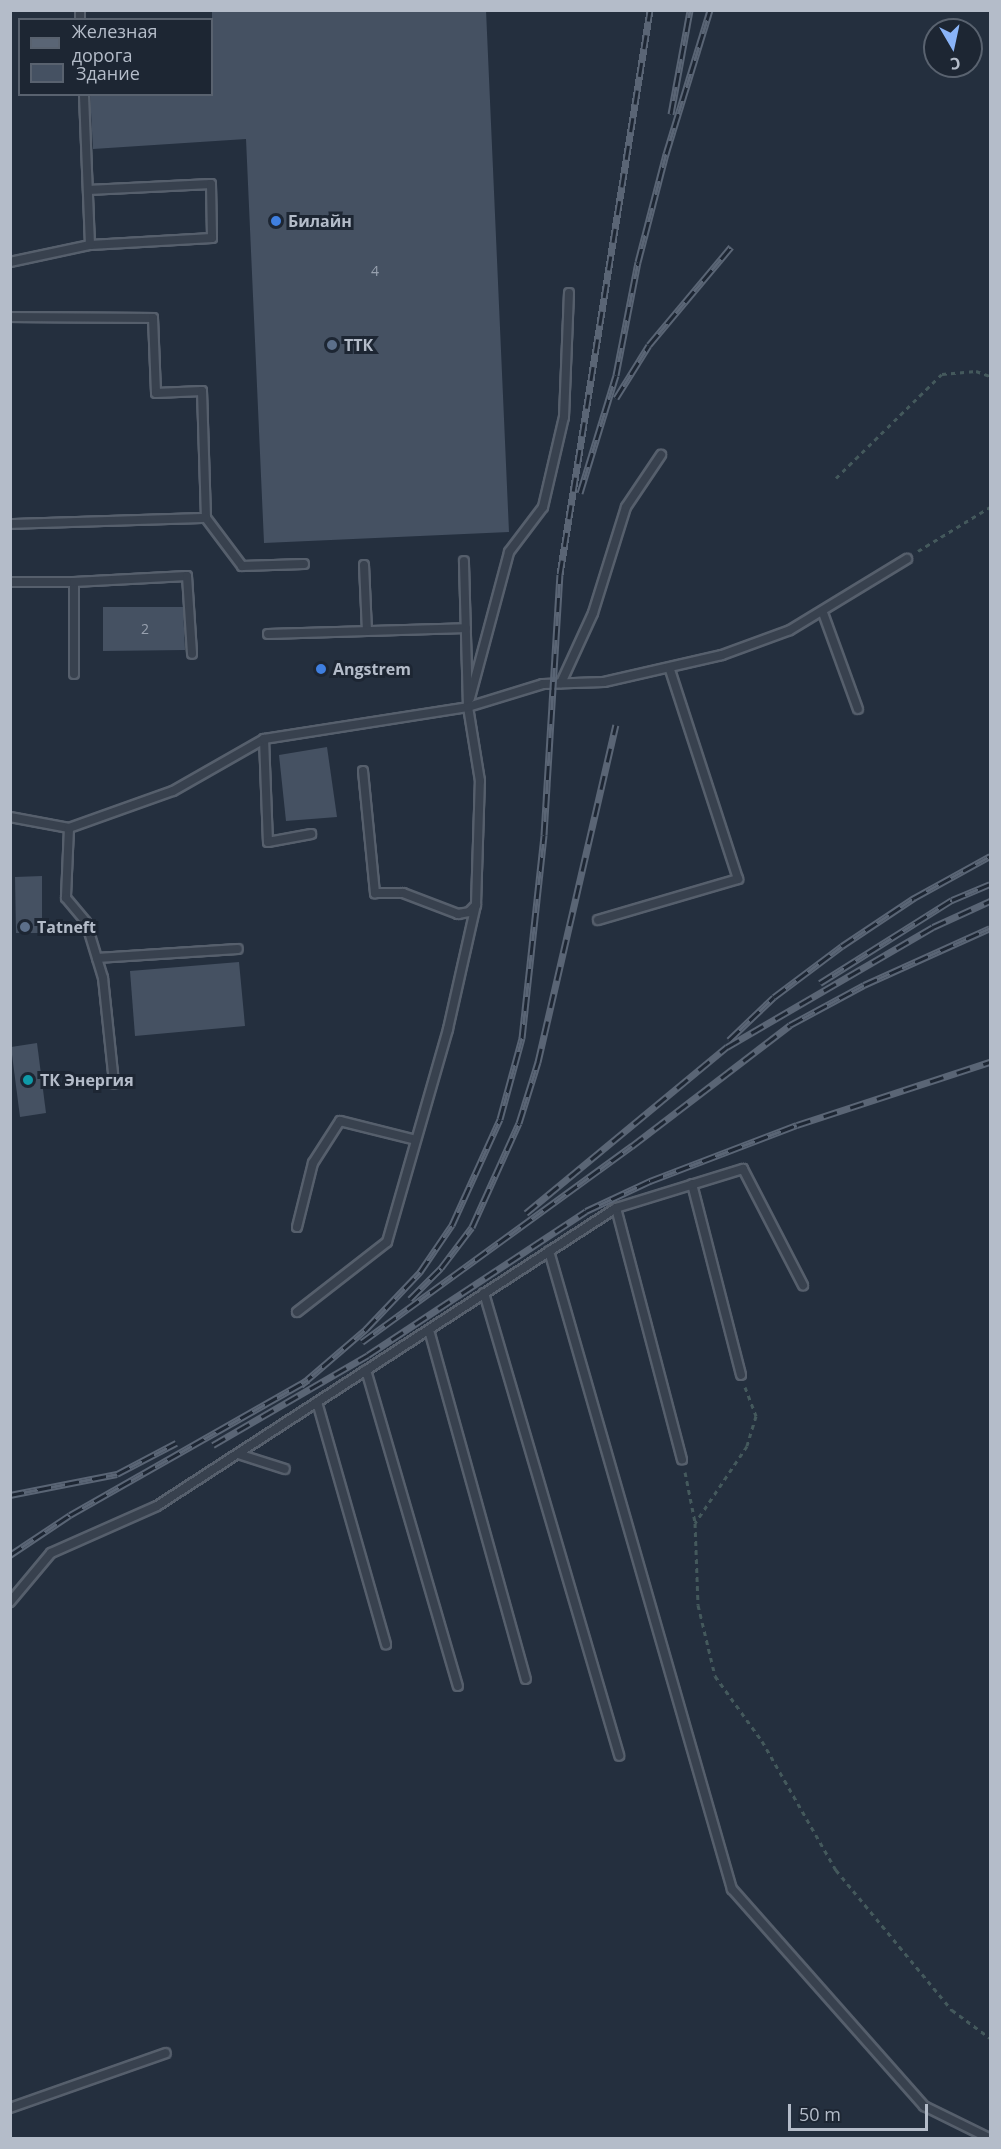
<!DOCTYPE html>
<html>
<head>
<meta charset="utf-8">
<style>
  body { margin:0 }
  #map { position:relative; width:1001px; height:2149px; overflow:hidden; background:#242f3e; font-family:"Open Sans",sans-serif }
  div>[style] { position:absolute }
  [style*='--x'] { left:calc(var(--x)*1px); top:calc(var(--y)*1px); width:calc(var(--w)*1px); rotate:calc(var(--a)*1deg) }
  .building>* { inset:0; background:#455162 }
  .path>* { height:3px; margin-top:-1.5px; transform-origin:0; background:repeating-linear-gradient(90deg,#44595c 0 4.5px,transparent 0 9px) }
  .roads { filter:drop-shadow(2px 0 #565f6c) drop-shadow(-2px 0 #565f6c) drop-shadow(0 2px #565f6c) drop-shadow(0 -2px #565f6c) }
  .service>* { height:8px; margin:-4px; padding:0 4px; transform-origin:4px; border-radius:4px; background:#38414e }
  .rail>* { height:7px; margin-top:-3.5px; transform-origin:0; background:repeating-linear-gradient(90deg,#1d2633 0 14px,#5a6575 0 28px); box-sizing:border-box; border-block:2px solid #5a6575 }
  .dots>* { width:16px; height:16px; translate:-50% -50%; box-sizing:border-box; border:3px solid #1d2633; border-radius:50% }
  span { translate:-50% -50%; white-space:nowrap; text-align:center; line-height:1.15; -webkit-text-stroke:6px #1d2633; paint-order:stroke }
  .number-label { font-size:14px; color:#98a1af }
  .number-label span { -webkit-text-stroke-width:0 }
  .poi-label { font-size:16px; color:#b4bcc9; font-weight:700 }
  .left { translate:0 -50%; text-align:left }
  .frame { position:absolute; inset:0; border:12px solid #b4bcc9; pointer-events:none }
  .legend { position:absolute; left:18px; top:18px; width:195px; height:78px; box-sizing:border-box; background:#1d2633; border:2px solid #59626f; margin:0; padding:8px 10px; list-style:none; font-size:18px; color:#b4bcc9 }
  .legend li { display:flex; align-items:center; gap:12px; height:30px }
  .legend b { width:30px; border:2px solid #59626f }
  .north { position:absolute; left:923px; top:18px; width:60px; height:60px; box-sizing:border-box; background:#1d2633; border:2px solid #59626f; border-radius:50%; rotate:171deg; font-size:16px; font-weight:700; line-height:24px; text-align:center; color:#b4bcc9 }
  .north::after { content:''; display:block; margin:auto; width:21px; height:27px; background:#8ab4f8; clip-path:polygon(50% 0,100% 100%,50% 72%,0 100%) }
  .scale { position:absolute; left:788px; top:2104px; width:140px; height:27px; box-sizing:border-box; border:3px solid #b4bcc9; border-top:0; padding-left:8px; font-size:18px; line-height:21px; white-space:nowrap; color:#b4bcc9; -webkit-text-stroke:4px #1d2633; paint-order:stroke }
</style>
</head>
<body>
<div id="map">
  <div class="building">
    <i style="clip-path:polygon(212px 10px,486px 10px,509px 532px,264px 543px,246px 139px,93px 149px,90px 94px,212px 94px)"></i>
    <i style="clip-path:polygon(103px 607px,183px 607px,185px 650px,103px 651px)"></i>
    <i style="clip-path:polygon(327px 747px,337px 817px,286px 821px,279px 755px)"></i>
    <i style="clip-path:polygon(42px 876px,42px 933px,16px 933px,15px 877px)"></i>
    <i style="clip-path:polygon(239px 962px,245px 1026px,135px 1036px,130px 971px)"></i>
    <i style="clip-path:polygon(37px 1043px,46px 1113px,20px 1117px,11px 1047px)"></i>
  </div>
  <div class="path">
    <i style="--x:836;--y:478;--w:148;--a:-44.5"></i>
    <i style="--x:942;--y:374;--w:34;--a:-5"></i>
    <i style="--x:976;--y:371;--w:15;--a:20"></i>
    <i style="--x:918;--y:551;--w:84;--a:-31.4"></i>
    <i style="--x:745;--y:1387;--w:31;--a:69"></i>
    <i style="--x:756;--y:1416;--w:31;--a:107"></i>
    <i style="--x:747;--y:1446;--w:93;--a:124"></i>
    <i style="--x:695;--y:1523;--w:82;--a:87.9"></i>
    <i style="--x:698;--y:1605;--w:73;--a:76.5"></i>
    <i style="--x:715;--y:1676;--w:80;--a:54.1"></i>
    <i style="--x:762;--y:1741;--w:149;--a:60.2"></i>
    <i style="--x:836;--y:1870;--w:182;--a:50.4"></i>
    <i style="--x:952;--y:2010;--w:47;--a:36.4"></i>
    <i style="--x:685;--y:1472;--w:51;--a:78.7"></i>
  </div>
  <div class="roads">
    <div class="service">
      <i style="--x:80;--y:10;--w:10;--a:90"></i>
      <i style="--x:88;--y:190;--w:123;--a:-2.8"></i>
      <i style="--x:211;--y:184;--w:54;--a:88.9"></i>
      <i style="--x:212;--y:238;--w:122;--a:176.7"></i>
      <i style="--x:10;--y:262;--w:82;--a:-12"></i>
      <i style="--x:90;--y:245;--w:151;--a:-92.3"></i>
      <i style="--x:10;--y:317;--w:143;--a:0.4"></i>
      <i style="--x:153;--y:318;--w:75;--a:87.7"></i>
      <i style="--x:156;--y:393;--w:46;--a:-2.5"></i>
      <i style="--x:202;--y:391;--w:127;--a:88.2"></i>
      <i style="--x:206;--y:518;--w:60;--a:53.1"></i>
      <i style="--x:242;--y:566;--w:62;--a:-1.8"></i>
      <i style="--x:10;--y:524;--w:196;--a:-1.8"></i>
      <i style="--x:364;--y:565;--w:66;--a:87.4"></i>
      <i style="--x:10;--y:582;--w:64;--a:0"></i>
      <i style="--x:74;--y:582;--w:92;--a:90"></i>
      <i style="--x:74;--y:582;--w:113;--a:-3"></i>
      <i style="--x:187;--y:576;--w:78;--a:86.3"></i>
      <i style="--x:823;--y:613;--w:102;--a:70"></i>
      <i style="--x:268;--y:634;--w:198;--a:-1.7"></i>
      <i style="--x:561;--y:683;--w:77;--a:-65.4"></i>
      <i style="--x:593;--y:613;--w:111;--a:-72.7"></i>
      <i style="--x:626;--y:507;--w:63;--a:-56.1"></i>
      <i style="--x:470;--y:698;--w:151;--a:-75"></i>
      <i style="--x:509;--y:552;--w:56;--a:-52.9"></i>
      <i style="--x:543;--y:507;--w:92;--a:-76.9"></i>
      <i style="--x:564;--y:417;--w:124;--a:-87.7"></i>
      <i style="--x:264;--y:739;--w:103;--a:87.8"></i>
      <i style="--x:268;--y:842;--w:44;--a:-10.5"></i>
      <i style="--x:363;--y:771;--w:123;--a:84.4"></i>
      <i style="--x:375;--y:893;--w:28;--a:0"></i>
      <i style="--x:403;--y:893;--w:59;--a:20.9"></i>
      <i style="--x:458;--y:914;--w:11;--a:-10"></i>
      <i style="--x:469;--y:912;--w:10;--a:-45"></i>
      <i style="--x:476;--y:905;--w:124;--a:-88.2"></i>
      <i style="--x:480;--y:781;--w:75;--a:-99.2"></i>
      <i style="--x:468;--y:707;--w:146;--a:-91.6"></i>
      <i style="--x:10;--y:817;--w:60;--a:10.6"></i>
      <i style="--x:69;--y:828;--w:70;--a:92.5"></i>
      <i style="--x:66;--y:898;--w:31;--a:50"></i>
      <i style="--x:86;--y:922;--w:59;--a:73.1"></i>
      <i style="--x:103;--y:978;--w:106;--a:84"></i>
      <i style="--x:69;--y:828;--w:110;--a:-19.6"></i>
      <i style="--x:173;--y:791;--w:105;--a:-29.7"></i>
      <i style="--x:264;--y:739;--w:206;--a:-8.9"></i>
      <i style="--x:468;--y:707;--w:78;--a:-17"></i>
      <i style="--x:543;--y:684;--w:61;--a:-1.9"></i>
      <i style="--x:604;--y:682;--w:121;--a:-12.9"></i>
      <i style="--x:722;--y:655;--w:72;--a:-20.2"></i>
      <i style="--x:790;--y:630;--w:137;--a:-31.3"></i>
      <i style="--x:598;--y:920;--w:146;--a:-16.3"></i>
      <i style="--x:738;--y:879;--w:220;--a:-108"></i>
      <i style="--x:97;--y:958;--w:141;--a:-3.7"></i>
      <i style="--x:692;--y:1184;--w:197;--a:75.6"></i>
      <i style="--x:616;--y:1208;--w:260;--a:75.3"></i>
      <i style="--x:297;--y:1227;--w:66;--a:-76"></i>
      <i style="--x:313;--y:1163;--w:50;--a:-57.3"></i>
      <i style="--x:340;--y:1121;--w:78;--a:14"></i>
      <i style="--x:549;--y:1251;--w:664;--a:74"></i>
      <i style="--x:732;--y:1889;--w:290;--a:48.5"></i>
      <i style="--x:924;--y:2106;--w:72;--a:26.2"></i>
      <i style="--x:484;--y:1293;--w:482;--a:73.7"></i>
      <i style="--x:297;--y:1312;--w:114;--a:-37.9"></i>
      <i style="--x:387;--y:1242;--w:222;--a:-74"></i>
      <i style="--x:448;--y:1029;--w:127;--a:-77.3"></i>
      <i style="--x:429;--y:1330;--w:362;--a:74.5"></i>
      <i style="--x:366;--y:1370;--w:329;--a:73.8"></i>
      <i style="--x:317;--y:1402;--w:252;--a:74.1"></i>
      <i style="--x:238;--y:1454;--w:49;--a:17.7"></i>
      <i style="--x:10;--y:1602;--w:64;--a:-50.1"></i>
      <i style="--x:51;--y:1553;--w:116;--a:-23.9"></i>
      <i style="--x:157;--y:1506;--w:547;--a:-32.99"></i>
      <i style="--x:616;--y:1208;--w:133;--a:-17.1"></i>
      <i style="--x:743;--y:1169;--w:131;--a:62.7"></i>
      <i style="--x:10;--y:2108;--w:165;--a:-19.4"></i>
    </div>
  </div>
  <div class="rail">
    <i style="--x:671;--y:114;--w:106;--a:-79.6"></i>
    <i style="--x:616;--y:398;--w:62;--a:-58.1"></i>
    <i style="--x:649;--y:345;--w:128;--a:-50.1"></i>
    <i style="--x:580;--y:493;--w:123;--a:-73"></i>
    <i style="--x:616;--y:375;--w:115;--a:-79"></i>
    <i style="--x:638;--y:262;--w:112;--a:-75.5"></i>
    <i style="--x:666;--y:154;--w:151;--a:-73"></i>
    <i style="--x:820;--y:983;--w:156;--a:-32.2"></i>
    <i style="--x:952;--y:900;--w:41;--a:-22.8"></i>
    <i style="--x:729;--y:1040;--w:62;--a:-43.7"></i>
    <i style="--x:774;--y:997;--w:85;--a:-36.9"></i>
    <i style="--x:842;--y:946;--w:87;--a:-33.7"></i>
    <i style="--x:914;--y:898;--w:87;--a:-28.9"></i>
    <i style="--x:526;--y:1213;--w:261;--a:-39.6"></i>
    <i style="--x:727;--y:1047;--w:238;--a:-30.2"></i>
    <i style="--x:933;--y:927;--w:63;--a:-24.5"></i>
    <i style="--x:410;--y:1299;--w:44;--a:-45"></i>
    <i style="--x:441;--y:1268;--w:51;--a:-52.9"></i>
    <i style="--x:472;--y:1227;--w:114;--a:-65.7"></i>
    <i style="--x:519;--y:1123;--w:64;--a:-72.7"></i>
    <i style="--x:538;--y:1062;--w:346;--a:-77"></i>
    <i style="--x:362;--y:1342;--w:334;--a:-36"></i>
    <i style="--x:632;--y:1146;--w:199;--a:-37.4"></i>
    <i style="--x:790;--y:1025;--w:84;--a:-28.4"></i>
    <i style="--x:864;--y:985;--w:138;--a:-24.3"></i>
    <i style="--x:301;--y:1385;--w:86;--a:-40.7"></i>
    <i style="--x:366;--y:1329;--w:79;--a:-46.5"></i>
    <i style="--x:420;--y:1272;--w:57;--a:-55.8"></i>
    <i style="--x:452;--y:1225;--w:116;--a:-65.6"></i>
    <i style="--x:500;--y:1119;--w:84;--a:-74.8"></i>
    <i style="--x:522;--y:1038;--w:204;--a:-83.8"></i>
    <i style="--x:544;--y:835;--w:261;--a:-86.5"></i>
    <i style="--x:560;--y:574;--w:571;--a:-80.93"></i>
    <i style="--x:213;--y:1445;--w:179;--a:-30.1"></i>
    <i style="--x:368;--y:1355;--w:261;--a:-33.4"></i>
    <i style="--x:586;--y:1211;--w:71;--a:-25.1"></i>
    <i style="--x:650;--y:1181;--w:157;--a:-20.9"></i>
    <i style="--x:797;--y:1125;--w:203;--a:-18.1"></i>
    <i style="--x:10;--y:1495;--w:109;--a:-11.1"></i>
    <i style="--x:117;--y:1474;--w:67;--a:-27.7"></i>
    <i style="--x:10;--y:1555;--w:72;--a:-33.7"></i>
    <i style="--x:70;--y:1515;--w:274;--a:-29.6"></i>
  </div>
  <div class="dots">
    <i style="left:276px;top:221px;background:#3f7fe0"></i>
    <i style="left:332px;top:345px;background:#5c6f8a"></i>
    <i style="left:321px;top:669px;background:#3f7fe0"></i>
    <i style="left:25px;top:927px;background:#5c6f8a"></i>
    <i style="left:28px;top:1080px;background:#0f9aa8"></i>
  </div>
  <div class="number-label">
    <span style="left:375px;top:271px">4</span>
    <span style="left:145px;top:629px">2</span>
  </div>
  <div class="poi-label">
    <span class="left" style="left:288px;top:221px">Билайн</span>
    <span class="left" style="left:344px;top:345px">ТТК</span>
    <span class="left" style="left:333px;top:669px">Angstrem</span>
    <span class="left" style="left:37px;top:927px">Tatneft</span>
    <span class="left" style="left:40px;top:1080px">ТК Энергия</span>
  </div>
  <div class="frame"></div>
  <ul class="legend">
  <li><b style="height:8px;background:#5a6575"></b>Железная дорога</li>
  <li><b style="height:16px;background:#455162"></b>Здание</li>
  </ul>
  <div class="north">С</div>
  <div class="scale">50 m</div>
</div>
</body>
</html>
